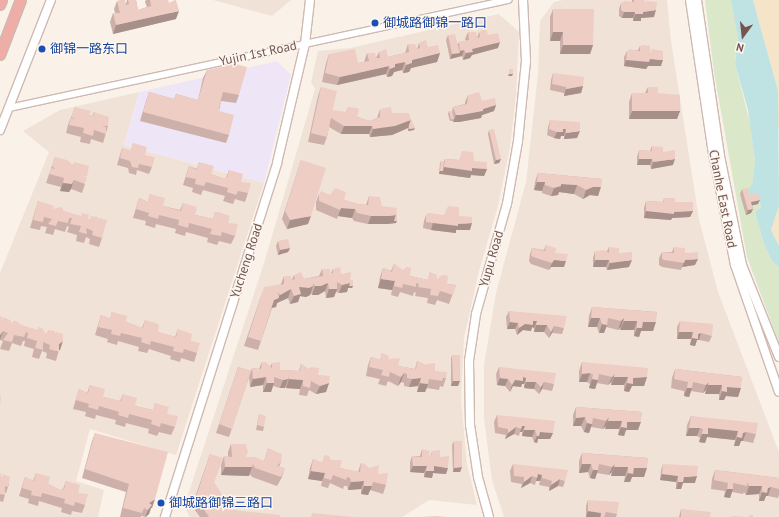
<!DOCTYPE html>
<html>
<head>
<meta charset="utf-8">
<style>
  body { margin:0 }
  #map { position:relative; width:779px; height:517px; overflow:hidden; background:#faf1e9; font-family:"PT Sans","Noto Sans SC",sans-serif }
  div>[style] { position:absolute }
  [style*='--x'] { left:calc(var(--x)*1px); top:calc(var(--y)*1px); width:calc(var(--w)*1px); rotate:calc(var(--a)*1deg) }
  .residential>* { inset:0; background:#f1e2d8 }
  .education>* { inset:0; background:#eee6f7 }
  .green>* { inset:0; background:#dae7c9 }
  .sand>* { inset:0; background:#f6e4c8 }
  .water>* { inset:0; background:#bfe2e2 }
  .roads { filter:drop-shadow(1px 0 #cebab3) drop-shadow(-1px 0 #cebab3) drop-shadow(0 1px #cebab3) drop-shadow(0 -1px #cebab3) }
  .street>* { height:5.5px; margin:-2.75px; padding:0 2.75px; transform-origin:2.75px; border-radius:2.75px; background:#fff }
  .secondary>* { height:8px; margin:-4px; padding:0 4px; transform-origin:4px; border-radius:4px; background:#fff }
  .highway>* { height:10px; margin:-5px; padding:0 5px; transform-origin:5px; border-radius:5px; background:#eeada7 }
  .wall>* { inset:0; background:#ccb0a9 }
  .shaded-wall>* { inset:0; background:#a69089 }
  .building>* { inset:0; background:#edcdc4 }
  .dots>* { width:11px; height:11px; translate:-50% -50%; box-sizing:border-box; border:2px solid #fdf5ef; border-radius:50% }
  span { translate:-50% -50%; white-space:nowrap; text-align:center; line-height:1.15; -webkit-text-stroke:3px #fdf5ef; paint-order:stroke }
  .transit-label { font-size:13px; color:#164399 }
  .left { translate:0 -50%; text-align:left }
  .street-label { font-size:13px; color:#72564f }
  .north { position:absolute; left:723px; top:16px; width:40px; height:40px; -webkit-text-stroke:3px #fdf5ef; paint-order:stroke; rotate:195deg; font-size:11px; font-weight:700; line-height:16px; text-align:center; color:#72564f }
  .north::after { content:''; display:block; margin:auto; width:14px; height:18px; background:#72564f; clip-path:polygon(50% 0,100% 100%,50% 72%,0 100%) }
</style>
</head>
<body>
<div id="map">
  <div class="residential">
    <i style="clip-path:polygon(213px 0,291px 0,272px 16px)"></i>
    <i style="clip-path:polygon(563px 0,667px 0,671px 41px,699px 219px,718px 292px,779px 452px,779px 517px,504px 517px,492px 480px,484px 419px,484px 365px,496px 293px,526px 182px,538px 74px,540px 21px,554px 2px)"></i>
    <i style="clip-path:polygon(499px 14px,519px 32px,516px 96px,510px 147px,498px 206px,479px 271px,464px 338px,461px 399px,467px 464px,477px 505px,429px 500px,402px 517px,190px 517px,184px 507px,265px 260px,315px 89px,311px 82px,318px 51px,350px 48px)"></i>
    <i style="clip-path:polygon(139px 92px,124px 145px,264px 183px,176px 455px,90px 429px,76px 481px,104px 490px,98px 517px,0 517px,0 273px,49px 152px,23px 131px,60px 110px)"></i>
  </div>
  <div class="education">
    <i style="clip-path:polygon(277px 61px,291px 75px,264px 183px,124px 145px,139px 92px)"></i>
  </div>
  <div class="green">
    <i style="clip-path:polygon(705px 0,731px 0,737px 24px,738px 37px,735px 64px,750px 123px,755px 162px,752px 184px,761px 207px,755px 212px,764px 244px,772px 261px,779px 267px,779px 343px,747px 257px,714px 72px)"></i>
  </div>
  <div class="sand">
    <i style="clip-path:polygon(753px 0,779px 0,779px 128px,776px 122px,778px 91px)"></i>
    <i style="clip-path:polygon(779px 206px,779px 246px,771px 230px)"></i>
  </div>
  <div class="water">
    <i style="clip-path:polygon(731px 0,753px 0,778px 91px,779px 206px,771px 230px,779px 246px,779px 267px,772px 261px,764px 244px,755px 212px,761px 207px,758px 195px,749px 196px,748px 191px,752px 184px,755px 161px,748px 110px,735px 64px,738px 37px)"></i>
  </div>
  <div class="roads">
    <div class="street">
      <i style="--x:9;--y:108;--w:511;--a:-12.21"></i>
    </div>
    <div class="secondary">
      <i style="--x:690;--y:0;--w:155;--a:81.5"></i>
      <i style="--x:713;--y:153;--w:114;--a:78.9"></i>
      <i style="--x:735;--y:265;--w:134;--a:70.9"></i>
      <i style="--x:697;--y:0;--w:158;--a:81.6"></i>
      <i style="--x:720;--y:156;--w:111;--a:78.6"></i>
      <i style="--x:742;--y:265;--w:99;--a:68.1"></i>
      <i style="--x:0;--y:130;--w:140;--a:-68.6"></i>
      <i style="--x:165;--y:517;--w:371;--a:-72.4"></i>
      <i style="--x:277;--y:163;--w:122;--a:-76.8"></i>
      <i style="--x:305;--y:44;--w:44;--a:-83.5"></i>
      <i style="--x:489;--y:517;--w:41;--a:-105.4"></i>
      <i style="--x:478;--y:477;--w:53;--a:-98.7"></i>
      <i style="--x:470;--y:425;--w:64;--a:-90.9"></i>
      <i style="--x:469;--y:361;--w:48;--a:-81.5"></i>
      <i style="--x:476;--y:314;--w:114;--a:-74.3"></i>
      <i style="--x:507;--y:204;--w:64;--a:-80.1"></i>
      <i style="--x:518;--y:141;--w:80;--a:-84.3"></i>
      <i style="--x:526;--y:61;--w:61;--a:-92.8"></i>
    </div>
    <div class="highway">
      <i style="--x:0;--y:5;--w:5;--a:-68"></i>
      <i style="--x:0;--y:55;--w:59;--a:-69.1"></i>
    </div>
  </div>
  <div class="wall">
    <i style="clip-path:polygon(127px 0,136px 0,138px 10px,147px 7px,145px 2px,146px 0,150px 0,176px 19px,113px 34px,110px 22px,113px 13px,115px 13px,114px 9px,117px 1px,126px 4px)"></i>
    <i style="clip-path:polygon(632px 0,645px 0,645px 4px,654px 17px,641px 18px,641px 21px,633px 21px,633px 18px,622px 18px,619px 16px,619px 9px,621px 3px,632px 2px)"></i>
    <i style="clip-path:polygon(553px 9px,593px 45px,590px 54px,560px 54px,560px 41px,550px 41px,550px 17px)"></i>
    <i style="clip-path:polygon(468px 32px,477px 38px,479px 32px,488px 35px,498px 48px,472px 55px,470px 58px,463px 60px,462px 56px,450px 59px,446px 40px,448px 35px,458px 44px,459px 42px,466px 41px,465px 39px)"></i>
    <i style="clip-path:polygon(419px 43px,440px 53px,437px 62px,411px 68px,409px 72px,403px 73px,402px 70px,394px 72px,392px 76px,387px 77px,386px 74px,337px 85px,322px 82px,326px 63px,329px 54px,358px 63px,364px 62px,367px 53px,376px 58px,379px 52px,388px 57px,405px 53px,408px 44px,417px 49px)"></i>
    <i style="clip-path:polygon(640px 46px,650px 53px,661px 66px,648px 66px,646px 69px,624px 66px,624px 57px,627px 51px,638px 50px)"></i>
    <i style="clip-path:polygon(207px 70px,239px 95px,236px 103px,221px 101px,219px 111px,229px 135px,226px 143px,140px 121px,146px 101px,149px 92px,174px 99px,176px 94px,198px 100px,203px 78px)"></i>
    <i style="clip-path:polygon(553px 73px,583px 86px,581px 93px,564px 96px,564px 93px,550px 90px,551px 80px)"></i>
    <i style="clip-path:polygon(321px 87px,332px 113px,346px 112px,348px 107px,357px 117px,370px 121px,377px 118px,380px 109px,392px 113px,414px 130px,408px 131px,408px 128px,392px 135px,370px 137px,369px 134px,341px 134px,329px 127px,327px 137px,324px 145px,308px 142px,318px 96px)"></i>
    <i style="clip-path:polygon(648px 87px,658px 93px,680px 111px,677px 119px,629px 119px,629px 102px,632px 93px,645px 93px)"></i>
    <i style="clip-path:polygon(468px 95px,482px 101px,496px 105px,494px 111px,482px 115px,481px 118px,459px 122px,453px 122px,453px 121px,450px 121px,448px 114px,449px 111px,452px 112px,453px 107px,465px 104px,465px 102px)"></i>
    <i style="clip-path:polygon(75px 107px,89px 115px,92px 116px,94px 112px,108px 126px,103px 143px,91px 139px,90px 144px,80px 142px,81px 137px,66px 133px,68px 125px)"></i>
    <i style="clip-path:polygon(550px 120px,577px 138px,564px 139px,564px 136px,561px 136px,560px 139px,554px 138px,547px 135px,548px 127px)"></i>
    <i style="clip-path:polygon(489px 130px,501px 159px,499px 163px,494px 164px,488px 134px)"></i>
    <i style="clip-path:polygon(133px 143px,145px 155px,152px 167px,149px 174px,137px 170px,136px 175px,129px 173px,128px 168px,117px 165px,122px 148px,131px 151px)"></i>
    <i style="clip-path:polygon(652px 146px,663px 152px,673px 165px,651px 169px,650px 165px,637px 165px,637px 157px,639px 150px,650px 151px)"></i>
    <i style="clip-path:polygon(55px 157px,85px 184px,82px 193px,71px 189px,69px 192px,60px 191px,61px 187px,46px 183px)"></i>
    <i style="clip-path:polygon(445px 159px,474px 161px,487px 169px,484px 176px,471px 175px,470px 178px,439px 174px,440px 163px,441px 161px,443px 163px)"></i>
    <i style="clip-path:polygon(301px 160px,308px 224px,287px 229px,282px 219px)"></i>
    <i style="clip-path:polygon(199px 162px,211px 174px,222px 178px,226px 178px,229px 170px,241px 182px,248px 193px,245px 202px,235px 199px,233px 204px,223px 201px,225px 196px,203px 190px,201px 195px,192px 192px,193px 188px,183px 185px,189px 166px,197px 169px)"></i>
    <i style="clip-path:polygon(538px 173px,602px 179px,598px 196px,590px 195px,583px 199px,574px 194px,559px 192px,558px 195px,551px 196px,542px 193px,542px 191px,534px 190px,535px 182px)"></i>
    <i style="clip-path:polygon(742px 189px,749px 195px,760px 200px,758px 204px,752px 205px,753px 209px,751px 213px,746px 215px,740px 194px)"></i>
    <i style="clip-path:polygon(150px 194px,163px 206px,180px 210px,183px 203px,195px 215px,213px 219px,215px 212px,228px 223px,235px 236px,231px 244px,219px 241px,217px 245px,207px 242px,208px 238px,186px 232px,185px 236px,175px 233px,176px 229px,156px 224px,155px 228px,145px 225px,146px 221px,133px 218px,139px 198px,148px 202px)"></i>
    <i style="clip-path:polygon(319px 194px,344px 200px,357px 204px,366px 205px,369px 196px,382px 206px,396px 223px,387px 224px,368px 224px,354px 221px,352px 218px,338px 216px,337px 219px,316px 210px,316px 202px)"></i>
    <i style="clip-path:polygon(664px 198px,675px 202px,693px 211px,690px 217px,672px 218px,671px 220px,644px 218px,644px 208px,646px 201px,663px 202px)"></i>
    <i style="clip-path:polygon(38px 201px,53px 209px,63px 211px,88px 219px,97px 220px,102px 238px,99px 247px,89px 244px,90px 239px,86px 237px,84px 243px,76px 241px,77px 235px,67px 232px,69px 227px,67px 226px,65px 232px,55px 229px,53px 235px,45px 233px,47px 227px,41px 226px,40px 230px,30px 228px)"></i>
    <i style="clip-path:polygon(426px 215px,459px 216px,470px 230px,456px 230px,456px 233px,431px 230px,423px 228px,424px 221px)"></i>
    <i style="clip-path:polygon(278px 241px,290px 248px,288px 252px,278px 255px,276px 246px)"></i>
    <i style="clip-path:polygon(546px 245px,555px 253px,564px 267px,551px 267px,549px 270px,531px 264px,529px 261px,530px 254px,532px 248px,544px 250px)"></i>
    <i style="clip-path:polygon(609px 247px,619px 253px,629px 267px,607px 270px,606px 267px,593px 267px,593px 258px,595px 251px,607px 251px)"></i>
    <i style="clip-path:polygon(674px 247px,685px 253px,695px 265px,682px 267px,681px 270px,662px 267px,659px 265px,659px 258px,662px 252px,672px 252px)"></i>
    <i style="clip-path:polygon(394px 264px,410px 276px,428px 280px,430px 272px,437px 279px,439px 280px,440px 276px,447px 284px,456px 285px,449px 304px,437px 300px,435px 305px,427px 303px,428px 298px,415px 296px,416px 293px,414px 292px,413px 296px,400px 292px,398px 297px,391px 295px,392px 290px,378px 288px,380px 277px,383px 268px,391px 271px)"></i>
    <i style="clip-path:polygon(322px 269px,330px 273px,331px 273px,333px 269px,350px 280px,353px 286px,352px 288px,348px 288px,347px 292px,339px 293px,336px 292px,334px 297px,326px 298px,325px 291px,318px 295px,312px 295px,311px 293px,310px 295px,306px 297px,300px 296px,298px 302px,290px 304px,288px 298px,277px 303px,276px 307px,272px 308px,258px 350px,244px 346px,261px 296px,281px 284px,284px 276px,292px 280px,294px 275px,304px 279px,319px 276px)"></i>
    <i style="clip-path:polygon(592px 307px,657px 312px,653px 331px,641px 331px,639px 337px,634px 336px,634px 330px,620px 330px,621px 327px,618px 330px,606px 327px,604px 333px,599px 333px,597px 327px,588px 327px,589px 316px)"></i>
    <i style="clip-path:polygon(509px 311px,564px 328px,562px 334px,552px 333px,549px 338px,544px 332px,534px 332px,534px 328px,532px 327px,531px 331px,523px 330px,517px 335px,515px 329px,507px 329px,506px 317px)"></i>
    <i style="clip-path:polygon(112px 312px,126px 322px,142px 328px,145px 320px,158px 332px,175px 337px,178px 329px,191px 341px,197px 353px,194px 362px,181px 358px,180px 362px,170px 359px,171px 356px,149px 349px,147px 353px,138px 351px,139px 347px,118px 341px,117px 345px,107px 342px,108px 339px,95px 335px,101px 315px,110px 319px)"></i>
    <i style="clip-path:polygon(2px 320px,12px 324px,21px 325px,60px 350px,59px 350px,56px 361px,46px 358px,47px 353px,42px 351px,39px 359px,32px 357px,34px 349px,24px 346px,25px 341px,23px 341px,21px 346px,12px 343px,9px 351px,0 349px,3px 341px,0 340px)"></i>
    <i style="clip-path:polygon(680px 321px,712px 336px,709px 342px,699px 340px,697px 340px,695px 346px,690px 345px,691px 339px,677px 339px,677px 327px)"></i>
    <i style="clip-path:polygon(382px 353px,388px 359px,398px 366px,415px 369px,417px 361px,427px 366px,428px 364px,435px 371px,446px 378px,443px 387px,440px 386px,439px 390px,427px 388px,425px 392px,417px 392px,418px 386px,409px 387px,404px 386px,404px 383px,401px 382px,398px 386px,388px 381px,386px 386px,378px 384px,380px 379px,366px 376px,368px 365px,371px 357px,380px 360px)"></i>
    <i style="clip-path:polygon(452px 355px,458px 386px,451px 386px,451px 359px)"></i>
    <i style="clip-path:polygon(262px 362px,270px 367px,272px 363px,280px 370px,299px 371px,301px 364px,310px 370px,311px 367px,318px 375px,329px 383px,326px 392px,316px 394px,309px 390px,307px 396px,299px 395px,300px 389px,286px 388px,286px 386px,285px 388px,280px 388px,273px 386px,271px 392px,263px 392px,263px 385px,250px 387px,249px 377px,229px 437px,216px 433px,238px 367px,251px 371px,252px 368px,259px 369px)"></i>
    <i style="clip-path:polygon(582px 362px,647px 377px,644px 386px,632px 386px,629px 392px,624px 391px,624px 385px,611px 385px,611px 382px,608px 385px,597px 383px,595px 389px,589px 388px,590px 384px,587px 382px,579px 382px,579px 371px)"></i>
    <i style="clip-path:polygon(499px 367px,554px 384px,552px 391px,542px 389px,539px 394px,534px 389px,524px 388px,524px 384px,522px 384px,521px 387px,513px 386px,510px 392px,505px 386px,497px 385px,496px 374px)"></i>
    <i style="clip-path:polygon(675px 369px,742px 377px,738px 397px,726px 396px,724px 400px,719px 400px,719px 394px,705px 394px,706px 390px,703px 393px,691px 391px,689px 397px,684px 396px,684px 391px,671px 388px,672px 378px)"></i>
    <i style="clip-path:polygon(90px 385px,103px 397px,120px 401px,123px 394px,135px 406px,153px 410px,155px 403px,167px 414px,175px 427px,171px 435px,159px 432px,157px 436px,148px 433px,149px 429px,126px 423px,125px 427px,115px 424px,116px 420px,96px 415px,95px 419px,85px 416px,86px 412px,73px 409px,79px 389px,87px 393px)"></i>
    <i style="clip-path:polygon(576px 407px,642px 412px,638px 430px,626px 430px,624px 436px,618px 435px,619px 429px,605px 429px,606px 426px,603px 429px,591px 427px,589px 433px,584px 432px,581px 426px,573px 426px,573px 415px)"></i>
    <i style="clip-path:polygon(259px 414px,264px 427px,263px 431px,256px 430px,258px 419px)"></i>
    <i style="clip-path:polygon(497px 415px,553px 433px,550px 439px,538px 439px,537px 443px,534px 442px,532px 437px,522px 436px,522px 432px,520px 432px,519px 436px,514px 434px,505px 439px,506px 435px,495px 433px,494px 422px)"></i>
    <i style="clip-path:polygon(691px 416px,756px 434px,753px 443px,743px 441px,741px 441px,739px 446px,734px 446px,735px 440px,707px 437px,705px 443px,699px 442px,700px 438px,697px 436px,686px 436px,687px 425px)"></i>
    <i style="clip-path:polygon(95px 433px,152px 508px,151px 508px,149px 514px,146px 517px,141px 516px,141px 517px,120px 517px,126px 492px,82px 478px,92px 441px)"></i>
    <i style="clip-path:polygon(454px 441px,462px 467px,460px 472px,453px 472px,452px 445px)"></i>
    <i style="clip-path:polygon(231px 444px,246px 457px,264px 461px,268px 448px,281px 462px,279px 467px,282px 476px,277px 486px,252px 477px,250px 474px,249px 476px,221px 475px,221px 465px,224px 456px,228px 457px,228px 452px)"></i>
    <i style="clip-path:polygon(422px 449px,429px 455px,431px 455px,432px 451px,440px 457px,446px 474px,433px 473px,432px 478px,424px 477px,424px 473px,410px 472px,410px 462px,412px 456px,420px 456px)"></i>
    <i style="clip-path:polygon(582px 453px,648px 458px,644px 477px,632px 477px,630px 482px,624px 482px,625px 476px,611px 476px,612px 472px,609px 475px,597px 473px,595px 479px,590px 478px,588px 472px,579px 473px,579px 461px)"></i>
    <i style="clip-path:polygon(210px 454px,214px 483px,232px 510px,280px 517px,200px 517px,192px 506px)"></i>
    <i style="clip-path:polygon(325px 455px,340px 468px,358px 472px,361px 463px,369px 468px,378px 474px,386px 485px,383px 494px,370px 490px,368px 495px,361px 494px,361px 489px,348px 490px,347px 486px,344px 486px,343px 489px,330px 483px,328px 488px,321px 486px,322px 481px,308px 479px,310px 468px,313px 459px,322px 463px)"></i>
    <i style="clip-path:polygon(513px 464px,565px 481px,563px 487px,558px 486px,549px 491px,549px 487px,539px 485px,540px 481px,536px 481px,535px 485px,530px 483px,521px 488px,522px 484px,511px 482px,510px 471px)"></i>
    <i style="clip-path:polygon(663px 464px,695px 483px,683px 483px,681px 489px,676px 489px,676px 482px,660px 480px,661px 470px)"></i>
    <i style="clip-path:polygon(715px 470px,779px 478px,779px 495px,778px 498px,768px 496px,766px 496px,764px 501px,759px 501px,759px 494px,746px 495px,744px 492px,743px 494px,732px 492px,730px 498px,724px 497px,725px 491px,711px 489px,712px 479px)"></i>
    <i style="clip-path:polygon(0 473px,1px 477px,9px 484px,6px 493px,5px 493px,5px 495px,3px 502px,0 501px)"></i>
    <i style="clip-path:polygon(36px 473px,48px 484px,60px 490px,63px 489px,66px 481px,78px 493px,85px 505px,82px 513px,72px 511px,71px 515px,61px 512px,62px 508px,39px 501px,38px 506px,28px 503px,29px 499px,19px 496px,25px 477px,33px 481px)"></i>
    <i style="clip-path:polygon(588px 500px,617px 514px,616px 517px,586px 517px,586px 506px)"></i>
    <i style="clip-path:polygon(681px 509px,710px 517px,679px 517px)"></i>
  </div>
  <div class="shaded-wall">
    <i style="clip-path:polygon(656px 10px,654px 17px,641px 18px,641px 21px,633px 21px,635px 14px,643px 12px)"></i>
    <i style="clip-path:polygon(179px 11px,176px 19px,113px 34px,116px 25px)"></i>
    <i style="clip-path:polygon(624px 12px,635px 12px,633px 18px,622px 18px)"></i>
    <i style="clip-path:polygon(553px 32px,563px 32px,560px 41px,550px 41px)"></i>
    <i style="clip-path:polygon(500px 42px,498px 48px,472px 55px,470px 58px,463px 60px,466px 53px,472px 49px)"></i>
    <i style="clip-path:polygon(563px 45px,593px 45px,590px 54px,560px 54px)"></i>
    <i style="clip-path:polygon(464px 50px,462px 56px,458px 57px,460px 51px)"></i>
    <i style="clip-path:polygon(440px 53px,437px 62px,411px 68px,409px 72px,403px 73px,406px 65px,412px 60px)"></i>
    <i style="clip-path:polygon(460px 53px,458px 57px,450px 59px,452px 54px)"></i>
    <i style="clip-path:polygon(650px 59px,663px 60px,661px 66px,648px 66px,646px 69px,624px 66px,626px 60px)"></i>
    <i style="clip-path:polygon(405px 62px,402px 70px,394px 72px,392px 76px,387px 77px,390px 69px,395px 64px)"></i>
    <i style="clip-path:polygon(389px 66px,386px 74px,337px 85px,340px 77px)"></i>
    <i style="clip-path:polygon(509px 74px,513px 74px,512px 76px,508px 76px)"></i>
    <i style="clip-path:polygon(583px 86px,581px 93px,564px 96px,566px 89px)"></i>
    <i style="clip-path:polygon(496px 105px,494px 111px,482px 115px,481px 118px,459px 122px,453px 122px,456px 115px,483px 109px)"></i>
    <i style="clip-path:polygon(632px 111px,680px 111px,677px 119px,629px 119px)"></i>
    <i style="clip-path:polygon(411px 120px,408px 128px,392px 135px,370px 137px,373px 129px)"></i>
    <i style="clip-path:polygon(344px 126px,372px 126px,369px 134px,341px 134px)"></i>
    <i style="clip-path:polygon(415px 128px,414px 130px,408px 131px,409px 129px)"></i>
    <i style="clip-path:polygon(563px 129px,566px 129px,564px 136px,561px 136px,560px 139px,554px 138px,557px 132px)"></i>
    <i style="clip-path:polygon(580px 131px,577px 138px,564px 139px,566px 133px)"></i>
    <i style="clip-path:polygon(501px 159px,499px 163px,494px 164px,496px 160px)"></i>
    <i style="clip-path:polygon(639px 159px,652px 159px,650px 165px,637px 165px)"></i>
    <i style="clip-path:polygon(675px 159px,673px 165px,651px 169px,653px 162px)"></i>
    <i style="clip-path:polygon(444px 167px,472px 168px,487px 169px,484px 176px,471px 175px,470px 178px,442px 174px)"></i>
    <i style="clip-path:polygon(440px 171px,443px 171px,442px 174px,439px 174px)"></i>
    <i style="clip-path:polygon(74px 180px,71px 189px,69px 192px,60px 191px,63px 183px)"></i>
    <i style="clip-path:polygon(537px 182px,545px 182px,542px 191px,534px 190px)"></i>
    <i style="clip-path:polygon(561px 184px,577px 185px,574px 194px,559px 192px,558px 195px,551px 196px,554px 188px)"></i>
    <i style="clip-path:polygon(593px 187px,601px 187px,598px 196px,590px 195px,583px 199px,586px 190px)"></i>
    <i style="clip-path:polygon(760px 200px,758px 204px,750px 206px,751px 202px)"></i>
    <i style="clip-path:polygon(341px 208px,355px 209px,352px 218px,338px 216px)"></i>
    <i style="clip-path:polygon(753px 209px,751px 213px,746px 215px,748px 210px)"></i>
    <i style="clip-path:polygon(646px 211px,674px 212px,693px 211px,690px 217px,672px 218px,671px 220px,644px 218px)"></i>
    <i style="clip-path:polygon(396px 215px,397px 221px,396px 223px,387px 224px,368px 224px,371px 216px)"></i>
    <i style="clip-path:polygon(311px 216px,308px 224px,287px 229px,290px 220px)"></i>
    <i style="clip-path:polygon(433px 223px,458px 224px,472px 223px,470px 230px,456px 230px,456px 233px,431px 230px)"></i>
    <i style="clip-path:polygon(290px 248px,288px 252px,278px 255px,280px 250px)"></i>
    <i style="clip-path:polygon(698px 259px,695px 265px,682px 267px,685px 260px)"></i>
    <i style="clip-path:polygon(554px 260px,566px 261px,564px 267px,551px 267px,549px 270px,552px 263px)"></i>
    <i style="clip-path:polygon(595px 260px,609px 260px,606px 267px,593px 267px)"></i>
    <i style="clip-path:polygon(632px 260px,629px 267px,607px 270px,610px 263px)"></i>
    <i style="clip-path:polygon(381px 279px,395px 281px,392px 290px,378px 288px)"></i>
    <i style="clip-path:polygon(328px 283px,325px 291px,318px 295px,312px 295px,315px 286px)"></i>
    <i style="clip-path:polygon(350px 283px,353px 286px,352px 288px,348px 288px,347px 292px,339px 293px,342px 285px)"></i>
    <i style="clip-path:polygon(313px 286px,310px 295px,306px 297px,300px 296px,298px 302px,290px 304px,294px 296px,299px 287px)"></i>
    <i style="clip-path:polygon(291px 289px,288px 298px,277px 303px,276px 307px,271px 308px,274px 300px,278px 298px,280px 295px)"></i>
    <i style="clip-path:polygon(329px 289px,337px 289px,334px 297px,326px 298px)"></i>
    <i style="clip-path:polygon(591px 318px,600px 318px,597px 327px,588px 327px)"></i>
    <i style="clip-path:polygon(624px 318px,621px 327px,618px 330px,621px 321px)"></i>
    <i style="clip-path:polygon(533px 321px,537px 321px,534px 328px,532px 327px,531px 331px,523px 330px,517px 335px,519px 328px,525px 324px)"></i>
    <i style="clip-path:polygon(624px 321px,637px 321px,634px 330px,620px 330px)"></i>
    <i style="clip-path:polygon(510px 322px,518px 323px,515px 329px,507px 329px)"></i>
    <i style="clip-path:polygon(643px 322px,656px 322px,653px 331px,641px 331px,639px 337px,634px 336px,637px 328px)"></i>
    <i style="clip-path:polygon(602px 324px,607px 325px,604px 333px,599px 333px)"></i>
    <i style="clip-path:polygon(536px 325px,547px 325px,544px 332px,534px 332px)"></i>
    <i style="clip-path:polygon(554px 326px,552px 333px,549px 338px,551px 332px)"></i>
    <i style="clip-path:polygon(3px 331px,0 340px,0 335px)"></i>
    <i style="clip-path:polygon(679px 332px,693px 332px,691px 339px,677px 339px)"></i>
    <i style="clip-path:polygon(701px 333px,699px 340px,697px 340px,695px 346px,690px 345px,692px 338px,698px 334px)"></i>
    <i style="clip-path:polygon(63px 341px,60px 350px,56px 352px,59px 344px)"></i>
    <i style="clip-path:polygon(404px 373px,401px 382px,398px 386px,401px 377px)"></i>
    <i style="clip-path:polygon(590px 373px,587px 382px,579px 382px,582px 374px)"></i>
    <i style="clip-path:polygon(615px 374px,611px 382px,608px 385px,612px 377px)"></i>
    <i style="clip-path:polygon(266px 377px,263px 385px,250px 387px,253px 379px)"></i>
    <i style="clip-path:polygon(523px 377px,526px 378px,524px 384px,522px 384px,521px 387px,513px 386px,510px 392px,512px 385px,515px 380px)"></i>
    <i style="clip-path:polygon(614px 377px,628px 377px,624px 385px,611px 385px)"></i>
    <i style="clip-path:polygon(647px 377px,644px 386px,632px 386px,629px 392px,624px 391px,627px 383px,633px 378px)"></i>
    <i style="clip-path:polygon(421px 378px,418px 386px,409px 387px,412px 379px)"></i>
    <i style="clip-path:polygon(500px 378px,508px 379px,505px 386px,497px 385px)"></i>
    <i style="clip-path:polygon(288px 379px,285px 388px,280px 388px,283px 380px)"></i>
    <i style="clip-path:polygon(289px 379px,303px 380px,300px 389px,286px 388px)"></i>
    <i style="clip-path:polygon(592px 379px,598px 380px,595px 389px,589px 388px)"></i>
    <i style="clip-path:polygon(453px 381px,460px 381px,458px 386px,451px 386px)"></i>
    <i style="clip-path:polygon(526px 382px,536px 382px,534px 389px,524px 388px)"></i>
    <i style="clip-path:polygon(544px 382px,542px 389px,539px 394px,541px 387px)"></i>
    <i style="clip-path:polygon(709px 382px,706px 390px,703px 393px,706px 385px)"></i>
    <i style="clip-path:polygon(267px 383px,274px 383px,271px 392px,263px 392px)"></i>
    <i style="clip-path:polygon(329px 383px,326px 392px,316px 394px,320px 386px)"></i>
    <i style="clip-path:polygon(420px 383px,428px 384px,425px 392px,417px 392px)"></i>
    <i style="clip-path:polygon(708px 385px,722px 385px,719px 394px,705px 394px)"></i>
    <i style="clip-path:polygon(727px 387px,741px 388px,738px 397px,726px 396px,724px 400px,719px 400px,722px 391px)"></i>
    <i style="clip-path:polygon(687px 388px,692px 388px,689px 397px,684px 396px)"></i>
    <i style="clip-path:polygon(585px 417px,581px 426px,573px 426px,576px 418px)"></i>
    <i style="clip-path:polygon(609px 417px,606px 426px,603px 429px,606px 421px)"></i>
    <i style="clip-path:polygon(608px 421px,622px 421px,619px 429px,605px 429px)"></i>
    <i style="clip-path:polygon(627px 422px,641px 422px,638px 430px,626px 430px,624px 436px,618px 435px,621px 427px)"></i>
    <i style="clip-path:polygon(587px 423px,592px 424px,589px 433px,584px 432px)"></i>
    <i style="clip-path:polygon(522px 426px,525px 426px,522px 432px,520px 432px)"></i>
    <i style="clip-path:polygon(516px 427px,514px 434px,505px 439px,508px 433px)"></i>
    <i style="clip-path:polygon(689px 428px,700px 428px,697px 436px,686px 436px)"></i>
    <i style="clip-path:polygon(708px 428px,738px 431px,735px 440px,707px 437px,705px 443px,699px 442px,702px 434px)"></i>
    <i style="clip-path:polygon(524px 430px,535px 430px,532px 437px,522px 436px)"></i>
    <i style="clip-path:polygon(540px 432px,553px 433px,550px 439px,538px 439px,537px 443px,534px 442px,537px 436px)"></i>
    <i style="clip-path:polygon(746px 432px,743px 441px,741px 441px,739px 446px,734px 446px,737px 437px,743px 433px)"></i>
    <i style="clip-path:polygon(582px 464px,591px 464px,588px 472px,579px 473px)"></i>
    <i style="clip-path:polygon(615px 464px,612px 472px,609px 475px,612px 467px)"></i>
    <i style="clip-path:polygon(413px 466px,427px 466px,424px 473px,410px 472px)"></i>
    <i style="clip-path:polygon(434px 466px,448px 468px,446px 474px,433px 473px,432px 478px,424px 477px,426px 471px)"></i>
    <i style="clip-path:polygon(225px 467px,252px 467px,249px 476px,221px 475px)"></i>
    <i style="clip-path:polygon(462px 467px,460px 472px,453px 472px,454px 468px)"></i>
    <i style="clip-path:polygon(614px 467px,628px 467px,625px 476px,611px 476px)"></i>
    <i style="clip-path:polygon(285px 468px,282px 476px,277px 486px)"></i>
    <i style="clip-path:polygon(634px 468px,647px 468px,644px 477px,632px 477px,630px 482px,624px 482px,628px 473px)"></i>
    <i style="clip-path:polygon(593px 470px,598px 470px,595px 479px,590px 478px)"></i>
    <i style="clip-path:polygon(311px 471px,325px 473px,322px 481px,308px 479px)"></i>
    <i style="clip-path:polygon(538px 474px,542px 475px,540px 481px,536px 481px)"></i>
    <i style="clip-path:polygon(662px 474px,678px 476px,676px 482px,660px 480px)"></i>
    <i style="clip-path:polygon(532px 476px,530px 483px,521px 488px,524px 482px)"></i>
    <i style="clip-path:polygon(697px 476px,695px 483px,683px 483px,681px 489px,676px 489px,678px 482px,684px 477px)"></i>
    <i style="clip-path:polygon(560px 479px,558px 486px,549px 491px,551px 485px)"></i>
    <i style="clip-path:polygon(364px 481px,361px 489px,348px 490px,351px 482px)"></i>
    <i style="clip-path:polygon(364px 486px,372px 486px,368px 495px,361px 494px)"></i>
    <i style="clip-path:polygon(749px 486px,762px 486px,759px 494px,746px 495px)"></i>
    <i style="clip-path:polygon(771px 487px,768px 496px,766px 496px,764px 501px,759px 501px,762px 492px,768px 488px)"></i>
    <i style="clip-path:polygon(727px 489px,733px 489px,730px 498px,724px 497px)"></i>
    <i style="clip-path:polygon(155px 499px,152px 508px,151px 508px,149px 514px,145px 517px,148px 510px,149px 503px)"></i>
    <i style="clip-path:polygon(588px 511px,601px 513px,600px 517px,586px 517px)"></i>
  </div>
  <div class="building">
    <i style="clip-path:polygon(120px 0,125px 0,126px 5px,129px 4px,128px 0,136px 0,138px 10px,151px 6px,150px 0,168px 0,169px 3px,175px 0,176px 0,179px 11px,116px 25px,113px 13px,120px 13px,117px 1px)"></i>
    <i style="clip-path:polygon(634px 0,645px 0,645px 4px,646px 1px,657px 2px,656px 10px,643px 12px,643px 14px,635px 14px,635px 12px,624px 12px,621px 10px,621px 3px,625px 1px,634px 2px)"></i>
    <i style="clip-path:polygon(553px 9px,594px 9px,593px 45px,563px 45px,563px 32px,553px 32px)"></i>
    <i style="clip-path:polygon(486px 28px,488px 35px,498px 33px,500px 42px,472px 49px,473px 52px,466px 53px,464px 50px,460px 51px,459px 42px,469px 40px,468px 32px,476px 32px,477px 38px,480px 37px,479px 32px)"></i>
    <i style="clip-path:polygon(455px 34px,460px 53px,452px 54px,448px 35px)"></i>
    <i style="clip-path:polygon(426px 40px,428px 47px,438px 45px,440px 53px,412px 60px,412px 63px,406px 65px,405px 62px,395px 64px,395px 67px,390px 69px,389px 66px,340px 77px,325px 73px,329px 54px,355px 49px,358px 63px,369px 61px,367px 53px,375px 53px,376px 58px,380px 58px,379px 52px,386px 49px,388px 57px,409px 52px,408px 44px,415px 44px,417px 49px,420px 48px,419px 43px)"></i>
    <i style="clip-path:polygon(643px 45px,650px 46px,650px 53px,652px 49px,663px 51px,663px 60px,650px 59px,649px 62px,626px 60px,627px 51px,630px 49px,640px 51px,640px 46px)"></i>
    <i style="clip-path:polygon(235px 64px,247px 67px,239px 95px,223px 92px,219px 108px,219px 111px,234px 115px,229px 135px,143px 112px,149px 92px,174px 99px,176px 94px,198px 100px,207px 70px)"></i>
    <i style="clip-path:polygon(509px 69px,513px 69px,513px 74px,509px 74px)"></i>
    <i style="clip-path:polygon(553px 73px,584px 77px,583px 86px,566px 89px,566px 87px,552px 84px)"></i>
    <i style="clip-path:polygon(321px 87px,337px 91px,332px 113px,333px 110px,346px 112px,348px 107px,357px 108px,359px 109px,357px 117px,370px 121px,380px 117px,380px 109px,391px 107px,392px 113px,409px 113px,411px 120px,395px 126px,373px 129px,372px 126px,344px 126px,331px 118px,327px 137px,311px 133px)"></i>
    <i style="clip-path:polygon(648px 87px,658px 87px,658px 93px,680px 95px,680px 111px,632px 111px,632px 93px,648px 93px)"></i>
    <i style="clip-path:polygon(479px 92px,482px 101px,495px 98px,496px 105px,483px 109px,483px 111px,461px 115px,456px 115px,453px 107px,467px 104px,468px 95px)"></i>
    <i style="clip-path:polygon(75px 107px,91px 111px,89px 115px,93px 116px,94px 112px,109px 117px,108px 126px,102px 126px,106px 127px,106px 134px,94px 130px,93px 136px,83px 133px,84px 128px,69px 125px,71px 118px,76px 119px,71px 117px)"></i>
    <i style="clip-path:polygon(449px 111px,452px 111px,454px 119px,451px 119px)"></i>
    <i style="clip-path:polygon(411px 119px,415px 128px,409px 129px,409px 126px,411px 120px)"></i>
    <i style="clip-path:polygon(550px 120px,580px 122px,580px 131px,566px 133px,566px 129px,563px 129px,563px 132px,557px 132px,549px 129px)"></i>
    <i style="clip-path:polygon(494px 129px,501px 159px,496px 160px,489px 130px)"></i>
    <i style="clip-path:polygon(133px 143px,147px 147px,145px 155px,155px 157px,152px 167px,139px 164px,138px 168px,132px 167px,130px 161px,120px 158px,122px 148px,131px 151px)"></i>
    <i style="clip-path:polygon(652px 146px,663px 147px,663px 152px,675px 150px,675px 159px,653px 162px,652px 159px,639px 159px,639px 150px,652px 151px)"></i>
    <i style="clip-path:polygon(462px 151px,473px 152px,474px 161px,487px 162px,487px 169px,472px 168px,472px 171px,444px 167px,445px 159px,459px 160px)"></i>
    <i style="clip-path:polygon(55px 157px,67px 160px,73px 165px,74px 162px,89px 166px,87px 176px,82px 176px,87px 177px,85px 184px,74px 180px,72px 184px,63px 183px,64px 178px,49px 174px,51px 168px,55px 169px,52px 166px)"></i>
    <i style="clip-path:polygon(301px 160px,326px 168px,311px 216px,290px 220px,285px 211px)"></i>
    <i style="clip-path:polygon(441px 161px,444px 161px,443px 171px,440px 171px)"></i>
    <i style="clip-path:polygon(199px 162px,210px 165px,214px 166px,211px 174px,222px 178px,227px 178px,229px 170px,240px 173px,243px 174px,241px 182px,251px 183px,248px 193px,238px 191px,236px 195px,227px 192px,228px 188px,206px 182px,204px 186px,195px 184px,196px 179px,186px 177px,189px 166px,197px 170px)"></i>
    <i style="clip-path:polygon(538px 173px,602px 179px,601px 187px,593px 187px,586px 190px,577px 185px,561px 184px,561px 186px,554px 188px,545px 185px,545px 182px,537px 182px)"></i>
    <i style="clip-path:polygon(335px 188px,346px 192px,344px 200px,357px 204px,368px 205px,369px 196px,380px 197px,382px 206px,397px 208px,396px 215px,390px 216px,371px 216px,357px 213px,355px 209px,341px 208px,340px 210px,319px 201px,319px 194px,321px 191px,330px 195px)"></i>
    <i style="clip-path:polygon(748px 188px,749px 195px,758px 193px,760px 200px,751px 202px,753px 209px,748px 210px,742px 189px)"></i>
    <i style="clip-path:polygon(150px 194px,161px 197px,165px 198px,163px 206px,181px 211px,183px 203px,194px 206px,197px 207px,195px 215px,213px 219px,215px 212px,219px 212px,230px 216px,228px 223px,238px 224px,235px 236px,222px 232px,221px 236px,210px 234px,212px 229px,189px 223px,188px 228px,178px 225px,179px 220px,159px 215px,158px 219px,148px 216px,149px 213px,136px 209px,139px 198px,148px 202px)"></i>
    <i style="clip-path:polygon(664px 198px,675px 198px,675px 202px,693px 202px,693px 211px,674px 212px,674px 214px,646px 211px,646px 201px,664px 202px)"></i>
    <i style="clip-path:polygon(38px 201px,54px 206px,53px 209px,60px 207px,63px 208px,63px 211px,81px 216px,82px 213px,86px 214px,89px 215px,88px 219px,90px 219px,91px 216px,98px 217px,97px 220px,99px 218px,107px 220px,102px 238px,92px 235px,93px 231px,86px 228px,87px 234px,79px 232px,81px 226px,70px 224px,72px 218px,69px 218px,68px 223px,58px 221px,56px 226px,48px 224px,52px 219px,44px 217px,43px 222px,33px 220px)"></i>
    <i style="clip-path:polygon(448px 206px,459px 207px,459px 216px,472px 217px,472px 223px,458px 224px,458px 226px,433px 223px,426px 222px,426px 215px,428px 213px,444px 215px)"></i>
    <i style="clip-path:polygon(396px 214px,397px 214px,397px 221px,394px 221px)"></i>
    <i style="clip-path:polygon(288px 239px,290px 248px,280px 250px,278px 241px)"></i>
    <i style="clip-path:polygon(546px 245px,556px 248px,555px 253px,568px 254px,566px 261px,554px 260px,552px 263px,533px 257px,531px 255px,532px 248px,545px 251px)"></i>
    <i style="clip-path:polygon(609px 247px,619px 248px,619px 253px,632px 252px,632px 260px,610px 263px,609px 260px,595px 260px,595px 251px,605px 250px,609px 253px)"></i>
    <i style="clip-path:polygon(674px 247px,685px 248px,685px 253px,698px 252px,698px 259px,685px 260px,684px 263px,664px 260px,662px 259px,662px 252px,674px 253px)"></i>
    <i style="clip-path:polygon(394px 264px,403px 270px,407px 267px,411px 268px,410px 276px,428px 280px,430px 272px,437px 275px,437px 279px,439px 280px,440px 276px,444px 275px,448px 276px,447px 284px,456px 285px,453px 295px,440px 291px,438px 296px,430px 295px,431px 289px,418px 287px,419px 284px,416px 283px,416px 287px,403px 284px,402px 288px,394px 286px,395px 281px,381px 279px,383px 268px,392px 272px)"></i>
    <i style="clip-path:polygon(340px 267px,341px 274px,351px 272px,350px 283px,342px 285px,337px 282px,337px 289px,329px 289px,328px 283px,321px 286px,315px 286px,313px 283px,313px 286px,309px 288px,299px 287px,301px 294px,294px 296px,291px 289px,280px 295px,278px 292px,279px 298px,274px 300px,261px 341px,248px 337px,264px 287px,284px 284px,284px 276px,291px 276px,292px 280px,295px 279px,294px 275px,301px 272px,304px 279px,323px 276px,322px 269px,330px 269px,330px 273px,333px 273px,333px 269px)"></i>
    <i style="clip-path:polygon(350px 280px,353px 280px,353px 286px,349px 286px,350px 283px)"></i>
    <i style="clip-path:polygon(592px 307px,657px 312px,656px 322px,643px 322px,642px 328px,637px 328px,637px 321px,624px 321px,624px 318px,621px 321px,608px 318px,607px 325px,602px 324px,600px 318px,591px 318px)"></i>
    <i style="clip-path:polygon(509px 311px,567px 316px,564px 328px,554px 326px,551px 332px,547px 325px,536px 325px,537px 321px,533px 321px,533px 325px,525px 324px,519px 328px,518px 323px,510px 322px)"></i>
    <i style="clip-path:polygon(112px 312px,127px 316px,126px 322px,143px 328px,145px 320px,156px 323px,159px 325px,158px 332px,176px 337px,178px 329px,192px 334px,191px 341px,200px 343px,197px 353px,184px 349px,183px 353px,173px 351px,174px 347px,151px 341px,150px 345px,141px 342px,142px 338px,121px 333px,120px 336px,111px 334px,112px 330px,98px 327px,101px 315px,110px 319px)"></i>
    <i style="clip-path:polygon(0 316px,2px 317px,2px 321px,3px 317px,10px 320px,12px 324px,13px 321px,16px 321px,21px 325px,38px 330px,38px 327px,42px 328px,46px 334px,48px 330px,55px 331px,55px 334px,56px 332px,63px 334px,63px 341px,59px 344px,59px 352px,49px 349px,50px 345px,43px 342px,43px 350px,35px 348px,37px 341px,27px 338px,28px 333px,26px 332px,24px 337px,14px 335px,12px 342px,3px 340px,8px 333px,3px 331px,0 335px)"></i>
    <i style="clip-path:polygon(680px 321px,713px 324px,712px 336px,701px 333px,698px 334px,698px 339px,692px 338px,693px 332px,679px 332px)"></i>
    <i style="clip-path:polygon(382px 353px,389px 356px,388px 359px,400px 358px,398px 366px,416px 369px,417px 361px,427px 366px,428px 364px,435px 363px,435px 371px,447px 372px,446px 378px,443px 378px,442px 381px,429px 379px,428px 384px,420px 383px,421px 378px,412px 379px,407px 378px,407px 374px,404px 373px,401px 377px,390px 372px,389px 377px,381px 375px,383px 370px,369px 367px,371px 357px,380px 360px)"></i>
    <i style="clip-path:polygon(452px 355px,460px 355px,460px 381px,453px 381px)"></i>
    <i style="clip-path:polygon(262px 362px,266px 362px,272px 368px,272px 363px,280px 362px,280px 370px,300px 371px,301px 364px,311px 370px,311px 367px,319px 368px,318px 375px,330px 376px,329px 383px,320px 386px,311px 381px,310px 388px,303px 386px,303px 380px,289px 379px,288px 376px,288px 379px,283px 380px,274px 377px,274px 383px,267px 383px,266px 377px,253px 379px,252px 368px,261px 369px)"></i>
    <i style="clip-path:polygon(582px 362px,648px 368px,647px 377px,633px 378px,633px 384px,627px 383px,628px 377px,614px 377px,615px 374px,612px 377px,599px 374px,598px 380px,592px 379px,593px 375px,590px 373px,582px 374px)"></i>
    <i style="clip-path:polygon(238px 367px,251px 371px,232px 429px,219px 424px)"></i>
    <i style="clip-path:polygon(499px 367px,556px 373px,554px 384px,544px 382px,541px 387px,536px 382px,526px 382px,526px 378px,523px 377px,523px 381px,515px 380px,512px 385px,508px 379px,500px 378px)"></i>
    <i style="clip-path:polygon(675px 369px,742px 377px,741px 388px,727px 387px,727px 392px,722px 391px,722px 385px,708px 385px,709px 382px,706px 385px,693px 382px,692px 388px,687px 388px,688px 382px,674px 379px)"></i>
    <i style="clip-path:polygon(90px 385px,105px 389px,103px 397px,121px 401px,123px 394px,137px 398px,135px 406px,153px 410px,155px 403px,169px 407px,167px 414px,178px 416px,175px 427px,161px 423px,160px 427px,151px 424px,152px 420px,129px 414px,128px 418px,118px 415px,119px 412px,99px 406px,98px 410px,88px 407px,89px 404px,76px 400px,79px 389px,88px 393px)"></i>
    <i style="clip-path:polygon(0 396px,1px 397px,0 405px)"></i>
    <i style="clip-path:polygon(576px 407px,642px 412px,641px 422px,627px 422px,627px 428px,621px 427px,622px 421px,608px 421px,609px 417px,606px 421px,593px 418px,592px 424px,587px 423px,585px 417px,576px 418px)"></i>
    <i style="clip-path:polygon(259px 414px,266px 416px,264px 427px,257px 425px)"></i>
    <i style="clip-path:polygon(497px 415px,555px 421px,553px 433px,540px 432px,539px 436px,537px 436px,535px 430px,524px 430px,525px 426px,522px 426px,521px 429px,516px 427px,508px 433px,508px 429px,498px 427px)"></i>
    <i style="clip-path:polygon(691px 416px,758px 423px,756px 434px,746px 432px,743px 433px,742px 438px,737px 437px,738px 431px,708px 428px,708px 434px,702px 434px,703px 429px,700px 428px,689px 428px)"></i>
    <i style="clip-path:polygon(95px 433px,168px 452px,155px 499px,149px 503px,152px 505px,148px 510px,144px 508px,142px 513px,123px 508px,129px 484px,85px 469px)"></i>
    <i style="clip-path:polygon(454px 441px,462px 441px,462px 467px,454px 468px)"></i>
    <i style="clip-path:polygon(231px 444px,246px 444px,248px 453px,245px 457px,255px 457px,264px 461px,268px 448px,282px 454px,281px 462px,277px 466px,285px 468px,281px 477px,255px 468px,253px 464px,252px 467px,225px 467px,224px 456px,232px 457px)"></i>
    <i style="clip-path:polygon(422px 449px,430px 451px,429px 455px,432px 455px,432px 451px,440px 450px,440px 457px,449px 456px,448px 468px,434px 466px,434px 471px,426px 471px,427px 466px,413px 466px,412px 456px,422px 457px)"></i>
    <i style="clip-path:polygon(582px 453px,648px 458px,647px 468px,634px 468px,633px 474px,628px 473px,628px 467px,614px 467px,615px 464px,612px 467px,599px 464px,598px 470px,593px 470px,591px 464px,582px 464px)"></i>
    <i style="clip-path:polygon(210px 454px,223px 458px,214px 483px,232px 510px,280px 515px,280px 517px,209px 517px,196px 497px)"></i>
    <i style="clip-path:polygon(325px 455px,329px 456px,331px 460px,342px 460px,340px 468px,360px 472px,361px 463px,365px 464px,369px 468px,379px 465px,378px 474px,388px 473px,386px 485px,373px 482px,372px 486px,364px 486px,364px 481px,351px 482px,350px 478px,347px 477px,346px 480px,333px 475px,331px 480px,324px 478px,325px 473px,311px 471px,313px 459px,322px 463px)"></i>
    <i style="clip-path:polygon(513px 464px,568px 470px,565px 481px,560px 479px,551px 485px,552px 481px,542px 478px,542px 475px,538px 474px,537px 478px,532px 476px,524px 482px,524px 477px,514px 476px)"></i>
    <i style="clip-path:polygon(663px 464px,698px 466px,697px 476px,684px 477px,683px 482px,678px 482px,678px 476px,662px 474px)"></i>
    <i style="clip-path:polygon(715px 470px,779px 478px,779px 489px,771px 487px,768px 488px,767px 493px,762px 492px,762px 486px,749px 486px,747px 482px,747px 486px,733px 483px,733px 489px,727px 489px,728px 483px,714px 480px)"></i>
    <i style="clip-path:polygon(0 473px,1px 474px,2px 478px,3px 474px,10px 477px,8px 487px,5px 486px,5px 495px,0 494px)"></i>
    <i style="clip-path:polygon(36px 473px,47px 476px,50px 477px,48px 484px,60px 490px,64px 489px,66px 481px,77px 484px,80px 485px,78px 493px,88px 494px,85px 505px,75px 502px,74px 506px,64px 503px,65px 499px,42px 493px,41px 497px,31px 495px,32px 491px,22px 488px,25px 477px,34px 481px)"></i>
    <i style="clip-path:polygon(588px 500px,619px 502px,617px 514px,606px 512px,604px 517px,601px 517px,601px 513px,588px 511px)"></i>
    <i style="clip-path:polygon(681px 509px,711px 512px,710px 517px,681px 517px)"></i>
    <i style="clip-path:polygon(312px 513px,354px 517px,311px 517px)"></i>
    <i style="clip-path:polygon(749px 515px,753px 515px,753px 517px,749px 517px)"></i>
    <i style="clip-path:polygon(436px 516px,448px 517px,420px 517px)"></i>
    <i style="clip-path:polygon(732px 516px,746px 517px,731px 517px)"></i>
  </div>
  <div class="dots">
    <i style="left:375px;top:23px;background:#1a4fb4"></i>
    <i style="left:42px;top:49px;background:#1a4fb4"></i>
    <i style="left:161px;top:503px;background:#1a4fb4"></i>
  </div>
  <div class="transit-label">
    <span class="left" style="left:383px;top:23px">御城路御锦一路口</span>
    <span class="left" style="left:50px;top:49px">御锦一路东口</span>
    <span class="left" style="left:169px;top:503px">御城路御锦三路口</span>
  </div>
  <div class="street-label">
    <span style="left:258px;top:54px;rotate:-12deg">Yujin 1st Road</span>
    <span style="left:722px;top:199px;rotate:79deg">Chanhe East Road</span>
    <span style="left:492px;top:259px;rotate:-74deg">Yupu Road</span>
    <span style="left:247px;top:261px;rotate:-72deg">Yucheng Road</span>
  </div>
  <div class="north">N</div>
</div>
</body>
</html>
